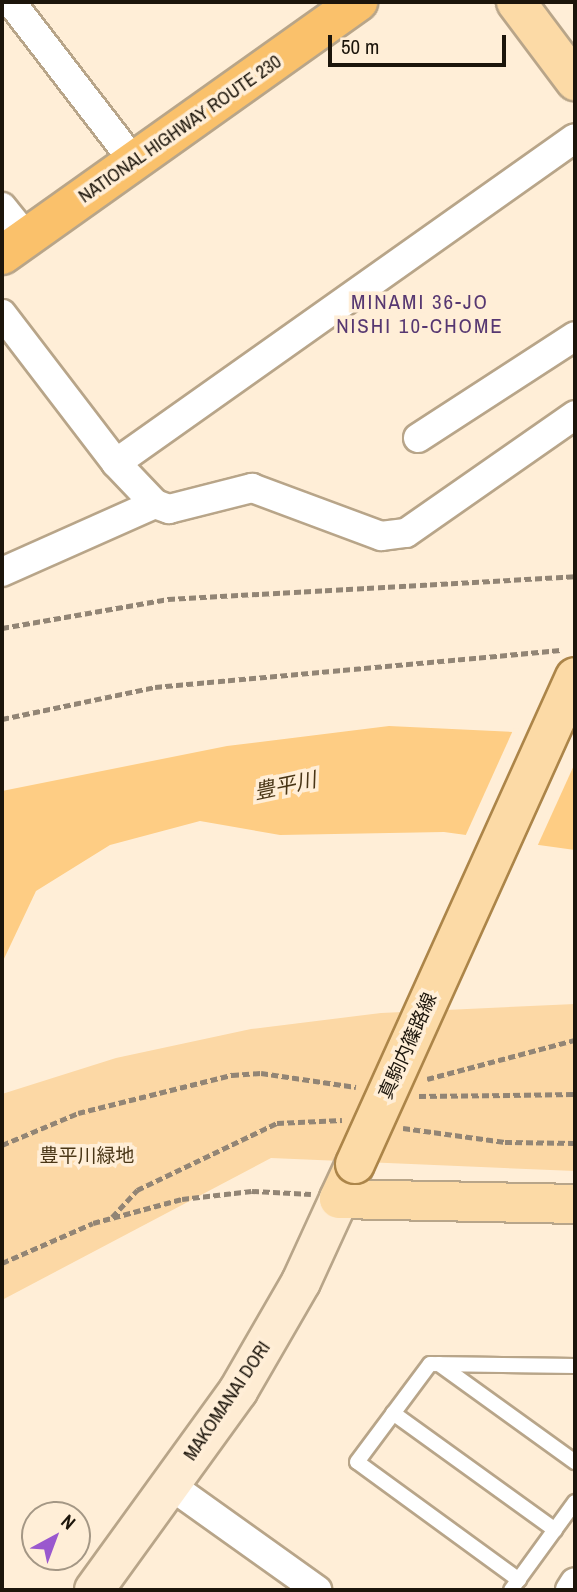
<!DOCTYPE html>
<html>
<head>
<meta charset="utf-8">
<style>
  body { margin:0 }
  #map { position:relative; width:577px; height:1592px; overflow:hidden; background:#ffeed7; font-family:"Archivo Narrow","Noto Sans JP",sans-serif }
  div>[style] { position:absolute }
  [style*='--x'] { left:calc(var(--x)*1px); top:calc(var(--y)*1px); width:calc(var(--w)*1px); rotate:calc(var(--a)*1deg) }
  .green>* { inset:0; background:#fcd8a5 }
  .water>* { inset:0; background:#fecd84 }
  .pier>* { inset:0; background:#ffeed7 }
  .path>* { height:4.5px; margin-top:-2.25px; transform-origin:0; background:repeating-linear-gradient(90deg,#928575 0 7px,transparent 0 10.5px) }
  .roads { filter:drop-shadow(2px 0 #b8a589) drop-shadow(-2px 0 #b8a589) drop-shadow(0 2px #b8a589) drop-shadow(0 -2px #b8a589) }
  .lane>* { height:14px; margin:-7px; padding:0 7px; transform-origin:7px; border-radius:7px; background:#fff }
  .street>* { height:28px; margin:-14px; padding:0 14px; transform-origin:14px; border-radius:14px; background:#fff }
  .secondary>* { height:38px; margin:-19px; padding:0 19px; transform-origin:19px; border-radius:19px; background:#feecd3 }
  .primary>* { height:38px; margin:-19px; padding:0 19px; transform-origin:19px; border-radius:19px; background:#fcdaa6 }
  .highway>* { height:38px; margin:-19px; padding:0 19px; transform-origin:19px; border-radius:19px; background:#fac16b }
  .bridges { filter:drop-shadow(2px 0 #ac8549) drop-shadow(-2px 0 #ac8549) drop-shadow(0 2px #ac8549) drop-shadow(0 -2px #ac8549) }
  .primary-bridge>* { height:38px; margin:-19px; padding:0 19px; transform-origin:19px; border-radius:19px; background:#fcdaa6 }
  span { translate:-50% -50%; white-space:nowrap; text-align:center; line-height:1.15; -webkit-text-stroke:7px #ffeed7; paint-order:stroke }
  .street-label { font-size:19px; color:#1c150b }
  .park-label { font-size:19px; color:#4a3616 }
  .neighbourhood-label { font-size:21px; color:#563771; letter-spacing:2px }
  .water-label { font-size:21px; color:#493515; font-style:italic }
  .frame { position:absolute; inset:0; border:4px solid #1c150b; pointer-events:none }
  .north { position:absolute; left:21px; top:1501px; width:70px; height:70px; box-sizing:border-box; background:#ffeed7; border:2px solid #a49785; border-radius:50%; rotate:41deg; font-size:19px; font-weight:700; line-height:28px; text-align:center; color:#1c150b }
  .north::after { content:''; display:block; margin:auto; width:24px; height:32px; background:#9a58ce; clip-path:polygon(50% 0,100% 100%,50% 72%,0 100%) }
  .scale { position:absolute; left:328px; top:35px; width:178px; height:32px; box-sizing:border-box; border:4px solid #1c150b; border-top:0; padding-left:9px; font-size:21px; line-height:24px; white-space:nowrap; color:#1c150b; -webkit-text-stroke:5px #ffeed7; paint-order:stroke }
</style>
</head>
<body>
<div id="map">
  <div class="green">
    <i style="clip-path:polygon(575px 1004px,575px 1171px,271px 1158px,2px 1300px,2px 1094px,116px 1058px,251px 1029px,381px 1013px)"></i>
  </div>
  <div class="water">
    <i style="clip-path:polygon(389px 726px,575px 735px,575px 850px,444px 832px,280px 835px,200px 821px,110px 845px,36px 891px,2px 963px,2px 791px,227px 746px)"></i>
  </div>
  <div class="pier">
    <i style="clip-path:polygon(514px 728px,575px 731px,575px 763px,536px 849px,464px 839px)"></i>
  </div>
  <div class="path">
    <i style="--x:2;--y:628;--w:169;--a:-9.9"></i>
    <i style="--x:168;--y:599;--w:408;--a:-3.2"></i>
    <i style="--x:2;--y:719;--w:156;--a:-11.8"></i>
    <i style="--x:155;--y:687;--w:407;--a:-5.2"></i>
    <i style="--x:427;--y:1079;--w:153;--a:-14.8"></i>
    <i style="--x:419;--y:1096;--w:156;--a:-0.7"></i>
    <i style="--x:403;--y:1128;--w:103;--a:7.8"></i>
    <i style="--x:505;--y:1142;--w:70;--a:0.8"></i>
    <i style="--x:2;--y:1145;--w:82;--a:-22.8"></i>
    <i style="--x:78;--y:1113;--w:159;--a:-13.9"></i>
    <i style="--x:232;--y:1075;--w:29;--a:-4"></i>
    <i style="--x:261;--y:1073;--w:96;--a:8.4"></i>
    <i style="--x:112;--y:1217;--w:37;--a:-47"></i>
    <i style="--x:137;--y:1190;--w:155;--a:-25.6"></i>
    <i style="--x:277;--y:1123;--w:65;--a:-2.6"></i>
    <i style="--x:2;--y:1263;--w:99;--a:-23.7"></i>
    <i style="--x:93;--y:1223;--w:92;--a:-15.1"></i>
    <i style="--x:182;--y:1199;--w:70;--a:-6.5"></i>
    <i style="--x:252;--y:1191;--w:59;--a:2.9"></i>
  </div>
  <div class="roads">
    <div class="lane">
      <i style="--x:439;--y:1364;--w:168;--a:35.8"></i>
      <i style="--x:393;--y:1413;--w:200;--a:35.8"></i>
      <i style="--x:519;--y:1580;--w:200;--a:-143.9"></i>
      <i style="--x:357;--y:1462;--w:122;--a:-53.3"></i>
      <i style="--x:430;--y:1364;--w:145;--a:0.8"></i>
      <i style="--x:511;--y:1590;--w:109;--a:-54"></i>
    </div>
    <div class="street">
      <i style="--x:11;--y:2;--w:202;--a:52.4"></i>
      <i style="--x:2;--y:207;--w:40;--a:51"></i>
      <i style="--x:2;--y:314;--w:188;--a:52.6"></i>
      <i style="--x:116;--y:463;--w:57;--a:46.4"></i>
      <i style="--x:155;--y:504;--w:15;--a:20"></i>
      <i style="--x:169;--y:509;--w:86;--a:-14.2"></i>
      <i style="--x:252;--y:488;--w:138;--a:20.4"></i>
      <i style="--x:381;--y:536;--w:25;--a:-7"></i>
      <i style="--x:406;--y:533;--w:206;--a:-34.9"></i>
      <i style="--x:418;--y:438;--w:187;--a:-33"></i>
      <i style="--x:116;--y:463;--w:562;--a:-35.3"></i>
      <i style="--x:2;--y:572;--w:167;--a:-24"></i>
      <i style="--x:170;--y:1485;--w:181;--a:35.5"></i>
      <i style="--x:570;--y:1590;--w:9;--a:-58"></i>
    </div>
    <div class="secondary">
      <i style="--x:94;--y:1590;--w:246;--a:-54.1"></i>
      <i style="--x:238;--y:1391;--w:126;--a:-60"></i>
      <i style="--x:301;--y:1282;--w:91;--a:-65.4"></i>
    </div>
    <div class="primary">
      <i style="--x:516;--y:2;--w:99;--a:53.2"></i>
      <i style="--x:355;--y:1164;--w:38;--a:115"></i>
      <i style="--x:339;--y:1199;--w:236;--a:1.2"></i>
    </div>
    <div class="highway">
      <i style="--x:2;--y:255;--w:437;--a:-35.4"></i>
    </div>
  </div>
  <div class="bridges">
    <div class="primary-bridge">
      <i style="--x:355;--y:1164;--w:534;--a:-65.69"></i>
    </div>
  </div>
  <div class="street-label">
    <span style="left:180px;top:129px;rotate:-35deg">NATIONAL HIGHWAY ROUTE 230</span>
    <span style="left:408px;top:1046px;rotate:-66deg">真駒内篠路線</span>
    <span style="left:227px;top:1401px;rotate:-56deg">MAKOMANAI DORI</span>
  </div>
  <div class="park-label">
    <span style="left:87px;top:1156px">豊平川緑地</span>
  </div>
  <div class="neighbourhood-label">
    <span style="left:420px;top:314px">MINAMI 36-JO<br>NISHI 10-CHOME</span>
  </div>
  <div class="water-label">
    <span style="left:285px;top:786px;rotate:-12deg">豊平川</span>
  </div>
  <div class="frame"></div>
  <div class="north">N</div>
  <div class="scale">50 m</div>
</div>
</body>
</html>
